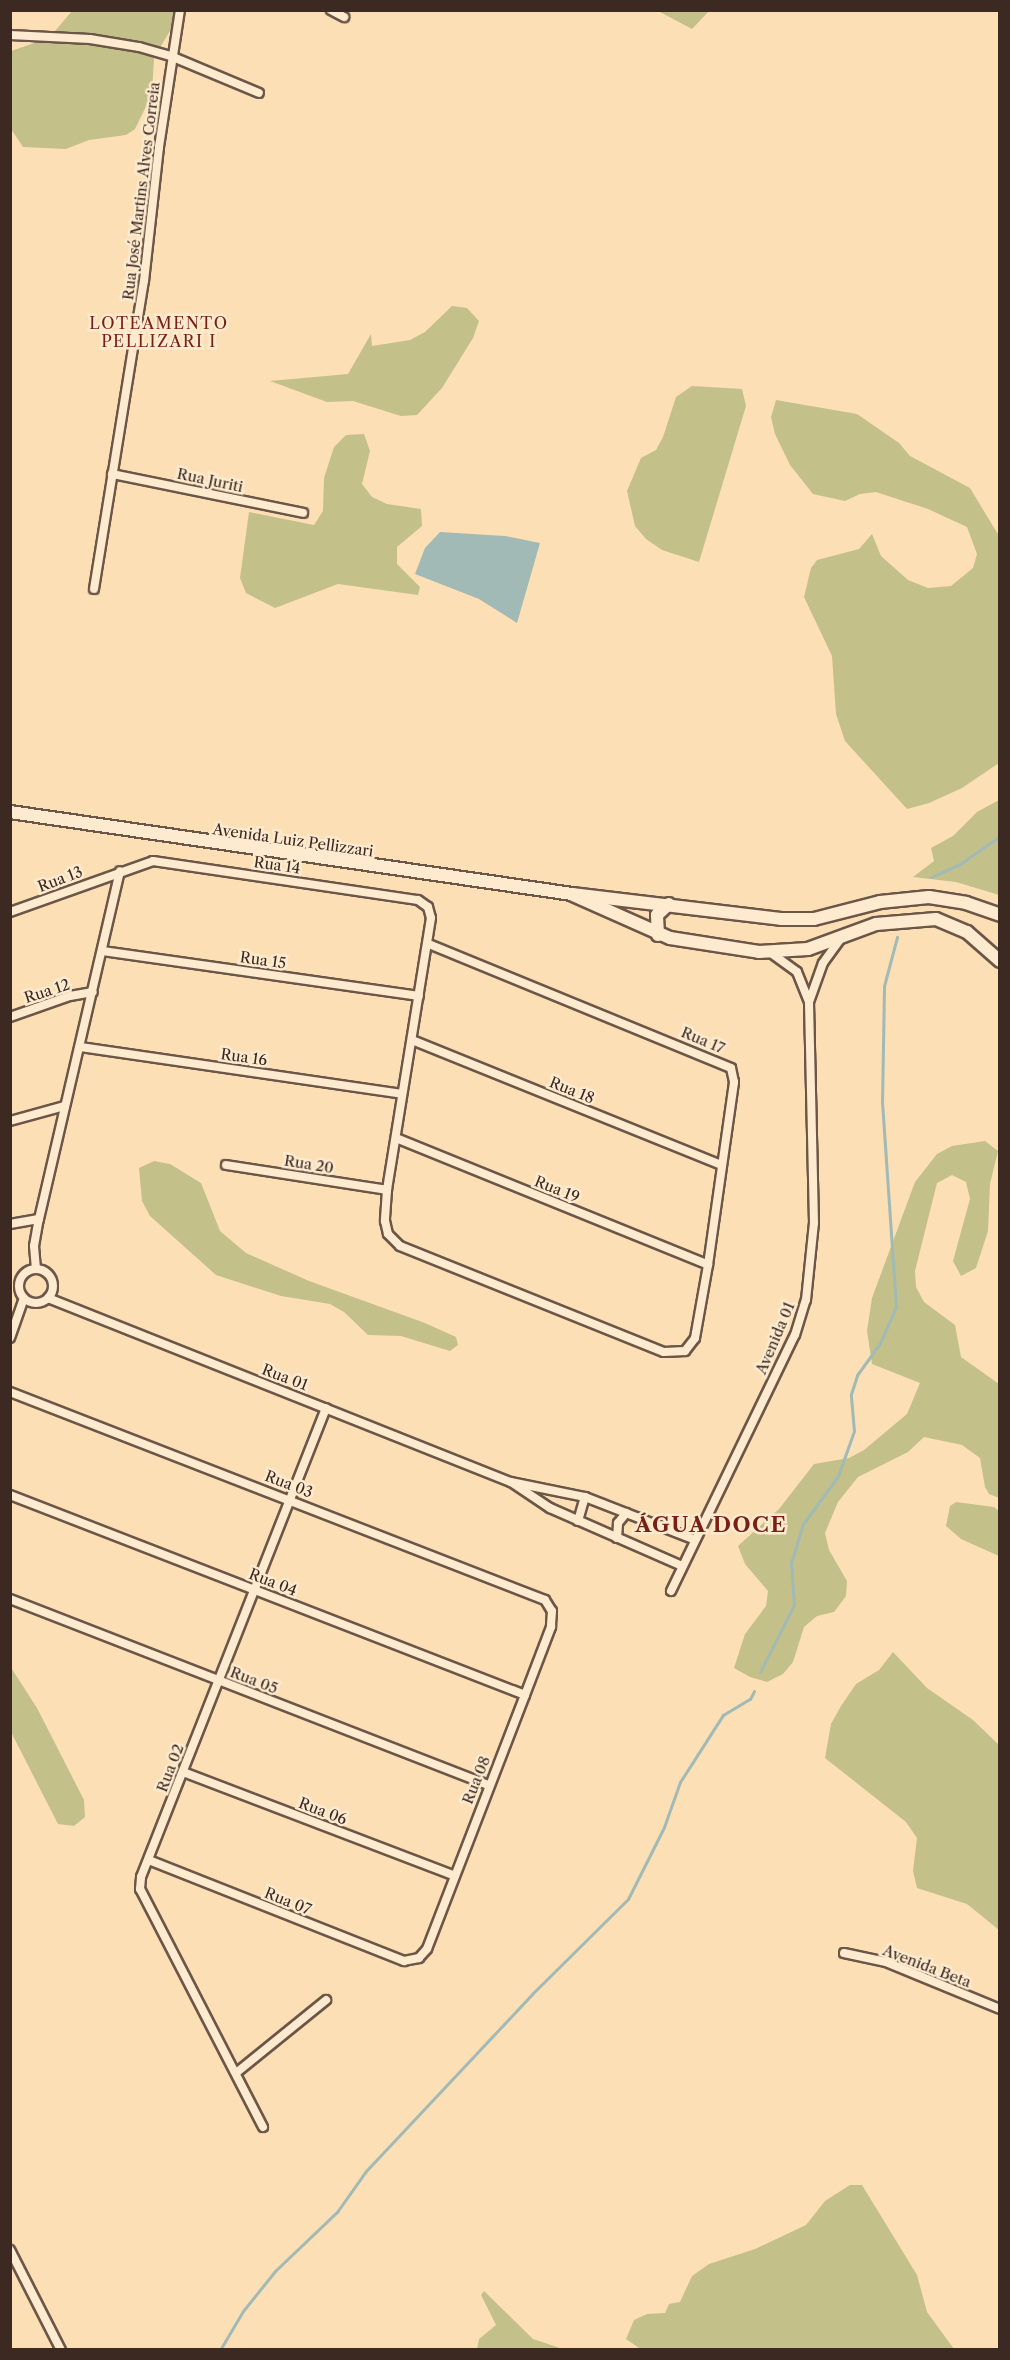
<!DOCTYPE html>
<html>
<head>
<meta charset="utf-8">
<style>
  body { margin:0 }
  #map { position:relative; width:1010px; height:2360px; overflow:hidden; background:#fcdfb5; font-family:"Libre Caslon Text",serif }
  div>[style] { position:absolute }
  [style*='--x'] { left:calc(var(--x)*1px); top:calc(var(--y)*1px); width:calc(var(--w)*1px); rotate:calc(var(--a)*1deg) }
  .green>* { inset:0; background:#c4c08a }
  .water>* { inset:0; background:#a2bab6 }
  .stream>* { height:3px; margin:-1.5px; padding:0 1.5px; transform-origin:1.5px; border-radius:1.5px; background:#a2bab6 }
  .roads { filter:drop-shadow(2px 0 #6c5647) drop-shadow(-2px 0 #6c5647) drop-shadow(0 2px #6c5647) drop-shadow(0 -2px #6c5647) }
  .street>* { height:8px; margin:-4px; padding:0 4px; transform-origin:4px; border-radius:4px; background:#fdeacf }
  .street>.ring { margin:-4px; padding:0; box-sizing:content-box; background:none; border:8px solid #fdeacf; border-radius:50% }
  .secondary>* { height:12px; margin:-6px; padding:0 6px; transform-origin:6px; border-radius:6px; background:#fdeacf }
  span { translate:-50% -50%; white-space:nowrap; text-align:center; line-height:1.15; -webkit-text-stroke:5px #fdeacf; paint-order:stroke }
  .street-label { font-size:15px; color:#3c2922 }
  .neighbourhood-label { font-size:16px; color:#7a1f14; letter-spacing:1.5px }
  .district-label { font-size:21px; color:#7a1f14; font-weight:700; letter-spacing:1.5px }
  .frame { position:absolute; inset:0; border:12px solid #3c2922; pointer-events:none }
</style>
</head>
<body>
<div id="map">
  <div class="green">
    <i style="clip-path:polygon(72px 11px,174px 11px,171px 29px,154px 58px,152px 94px,135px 129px,126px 135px,89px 140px,66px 149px,23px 147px,11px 129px,11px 51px,49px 38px)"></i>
    <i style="clip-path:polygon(658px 11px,709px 11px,692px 29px)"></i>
    <i style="clip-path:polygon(452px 306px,467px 308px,479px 321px,473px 338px,442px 388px,417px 415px,401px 416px,353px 401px,327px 402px,270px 381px,348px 374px,371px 334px,372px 346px,410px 340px,425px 332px)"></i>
    <i style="clip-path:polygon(692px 386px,742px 389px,746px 406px,699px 562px,662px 550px,646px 539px,635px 526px,627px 491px,641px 458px,656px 450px,663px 437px,676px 397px)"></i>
    <i style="clip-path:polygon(776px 400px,857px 414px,899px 443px,910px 456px,970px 488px,999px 536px,999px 763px,962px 788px,929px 803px,907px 809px,845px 741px,836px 714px,832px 656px,804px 597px,811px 568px,817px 560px,859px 549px,872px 534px,881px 556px,908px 580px,928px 588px,951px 586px,973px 568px,977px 554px,967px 527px,928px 509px,876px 492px,860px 494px,845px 501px,813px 494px,790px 465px,775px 434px,771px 417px)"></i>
    <i style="clip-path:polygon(364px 434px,370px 451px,362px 484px,372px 497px,387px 504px,421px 509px,422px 526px,397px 547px,397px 564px,420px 587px,418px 595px,338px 584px,275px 608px,246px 593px,240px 578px,249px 512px,314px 525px,323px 511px,324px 478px,334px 447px,346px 435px)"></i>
    <i style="clip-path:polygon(999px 800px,999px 895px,956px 882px,913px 877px,934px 861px,931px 848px,953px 836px,977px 812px)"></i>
    <i style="clip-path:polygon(985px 1141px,998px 1151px,990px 1184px,988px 1231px,976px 1268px,961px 1276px,953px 1261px,970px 1199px,966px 1182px,952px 1175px,937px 1183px,915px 1271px,916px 1287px,924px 1302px,955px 1325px,961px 1357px,999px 1384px,999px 1498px,989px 1494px,985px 1487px,980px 1458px,962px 1445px,924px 1437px,908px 1452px,858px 1477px,838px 1502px,825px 1533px,829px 1550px,847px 1581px,846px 1596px,834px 1612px,817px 1616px,804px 1627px,793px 1662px,783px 1674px,767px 1682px,750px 1677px,734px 1668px,745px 1634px,766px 1606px,768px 1591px,745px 1564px,738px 1546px,779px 1509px,814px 1464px,849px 1458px,864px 1450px,907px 1414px,920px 1383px,872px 1364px,867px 1331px,872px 1298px,915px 1182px,937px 1154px,952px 1146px)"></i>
    <i style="clip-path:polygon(154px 1161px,170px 1164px,201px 1183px,220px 1231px,246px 1253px,309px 1281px,425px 1323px,456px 1337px,458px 1345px,450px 1351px,401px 1336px,368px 1335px,344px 1312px,330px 1304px,281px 1296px,216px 1275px,150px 1216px,142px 1201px,139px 1168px)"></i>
    <i style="clip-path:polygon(956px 1502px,994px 1507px,999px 1511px,999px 1556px,961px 1539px,946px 1526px,950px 1506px)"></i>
    <i style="clip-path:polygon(893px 1652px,927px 1688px,973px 1720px,999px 1745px,999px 1930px,967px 1904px,917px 1888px,913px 1871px,917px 1838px,906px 1822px,825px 1758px,831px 1724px,841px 1706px,856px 1684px,879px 1670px)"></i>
    <i style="clip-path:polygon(10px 1666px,37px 1708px,84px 1800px,85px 1817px,74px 1826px,58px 1824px,11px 1732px)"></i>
    <i style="clip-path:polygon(850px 2185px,862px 2185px,917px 2275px,927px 2312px,954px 2349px,642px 2350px,626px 2339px,634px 2320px,647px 2314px,665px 2313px,669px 2304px,680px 2302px,692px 2276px,709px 2264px,755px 2249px,806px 2225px,825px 2201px)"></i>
    <i style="clip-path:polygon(484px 2291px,533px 2339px,563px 2349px,477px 2349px,479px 2339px,496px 2325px,481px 2295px)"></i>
  </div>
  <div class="water">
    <i style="clip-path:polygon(440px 532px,505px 536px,540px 543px,517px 623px,479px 599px,415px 574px,425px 548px)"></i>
  </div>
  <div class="stream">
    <i style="--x:931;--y:877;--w:32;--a:-24"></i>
    <i style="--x:960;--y:864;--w:49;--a:-35"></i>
    <i style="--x:760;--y:1672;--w:75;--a:-63.1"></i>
    <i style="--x:794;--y:1605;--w:42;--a:-94.1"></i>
    <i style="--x:791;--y:1563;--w:41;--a:-72.9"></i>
    <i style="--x:803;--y:1524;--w:59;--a:-53.9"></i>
    <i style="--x:838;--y:1476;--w:48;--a:-70.4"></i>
    <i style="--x:854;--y:1431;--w:37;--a:-95"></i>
    <i style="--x:851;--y:1394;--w:20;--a:-72"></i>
    <i style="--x:857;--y:1375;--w:39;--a:-54"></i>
    <i style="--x:880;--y:1343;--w:39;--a:-66"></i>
    <i style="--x:896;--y:1307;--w:204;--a:-93.9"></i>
    <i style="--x:882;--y:1103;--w:117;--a:-89"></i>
    <i style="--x:884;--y:986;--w:51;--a:-75.1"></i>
    <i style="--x:220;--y:2350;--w:45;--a:-59.5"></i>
    <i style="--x:243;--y:2311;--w:51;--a:-51.3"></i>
    <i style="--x:275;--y:2271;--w:86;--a:-43.6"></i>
    <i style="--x:337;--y:2212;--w:50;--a:-54.7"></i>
    <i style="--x:366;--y:2171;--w:244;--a:-46.8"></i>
    <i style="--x:533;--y:1993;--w:134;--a:-44.7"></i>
    <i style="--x:628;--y:1899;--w:80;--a:-63.4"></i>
    <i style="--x:664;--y:1827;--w:48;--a:-70.4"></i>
    <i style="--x:680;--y:1782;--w:80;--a:-57.3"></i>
    <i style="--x:723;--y:1715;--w:31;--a:-31"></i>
    <i style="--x:750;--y:1699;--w:9;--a:-63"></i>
  </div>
  <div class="roads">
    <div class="street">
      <i style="--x:331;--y:10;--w:15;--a:28"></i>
      <i style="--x:10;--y:35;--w:80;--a:2.9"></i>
      <i style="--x:90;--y:39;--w:50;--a:9.3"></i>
      <i style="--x:139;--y:47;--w:35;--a:16"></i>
      <i style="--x:173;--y:57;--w:93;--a:22.7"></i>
      <i style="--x:112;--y:474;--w:195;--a:11.5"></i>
      <i style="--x:94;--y:589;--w:312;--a:-80.8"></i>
      <i style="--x:144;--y:281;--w:135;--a:-83.6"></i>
      <i style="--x:159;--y:147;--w:139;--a:-81.3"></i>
      <i style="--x:10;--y:912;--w:152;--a:-19.6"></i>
      <i style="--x:153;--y:861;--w:268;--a:8.4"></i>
      <i style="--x:418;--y:900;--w:12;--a:35"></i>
      <i style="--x:428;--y:907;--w:11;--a:75"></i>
      <i style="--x:431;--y:918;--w:276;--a:99.2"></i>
      <i style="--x:387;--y:1190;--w:31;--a:94"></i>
      <i style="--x:385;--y:1221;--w:13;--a:77"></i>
      <i style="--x:388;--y:1234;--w:17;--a:45"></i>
      <i style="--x:400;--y:1246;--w:284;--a:21.9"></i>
      <i style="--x:664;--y:1352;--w:21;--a:-3"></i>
      <i style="--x:685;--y:1351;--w:16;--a:-52"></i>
      <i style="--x:695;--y:1338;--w:74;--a:-79.9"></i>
      <i style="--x:708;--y:1265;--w:185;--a:-81.9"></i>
      <i style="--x:734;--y:1082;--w:14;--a:-102"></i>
      <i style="--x:731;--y:1068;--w:327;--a:-157.7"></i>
      <i style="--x:103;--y:951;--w:319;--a:8.1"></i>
      <i style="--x:771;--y:953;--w:32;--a:36"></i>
      <i style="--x:797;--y:972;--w:32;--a:68"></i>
      <i style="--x:10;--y:1017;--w:64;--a:-19.3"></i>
      <i style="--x:70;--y:996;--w:23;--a:-10"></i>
      <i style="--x:412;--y:1040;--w:334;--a:22"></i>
      <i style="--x:81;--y:1047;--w:324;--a:8.3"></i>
      <i style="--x:10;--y:1121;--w:57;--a:-15.3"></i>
      <i style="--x:396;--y:1138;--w:337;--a:22.1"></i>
      <i style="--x:226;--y:1165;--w:163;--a:8.8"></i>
      <i style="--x:10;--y:1224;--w:29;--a:-10"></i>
      <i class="ring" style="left:19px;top:1269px;width:26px;height:26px"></i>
      <i style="--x:36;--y:1269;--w:23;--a:-95"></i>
      <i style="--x:34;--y:1246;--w:27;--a:-80"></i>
      <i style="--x:39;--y:1219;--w:357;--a:-76.9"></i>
      <i style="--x:48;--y:1298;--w:498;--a:21.7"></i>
      <i style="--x:511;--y:1482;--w:47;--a:33.7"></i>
      <i style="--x:550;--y:1508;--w:144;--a:23.7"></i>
      <i style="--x:10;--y:1338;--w:42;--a:-70.7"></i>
      <i style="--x:10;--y:1392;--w:574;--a:21.25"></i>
      <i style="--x:545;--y:1600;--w:13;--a:58"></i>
      <i style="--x:552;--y:1611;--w:16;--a:94"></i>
      <i style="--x:551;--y:1627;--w:73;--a:110.9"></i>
      <i style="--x:525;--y:1695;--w:272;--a:111.1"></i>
      <i style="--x:427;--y:1949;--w:12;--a:132"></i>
      <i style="--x:419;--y:1958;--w:15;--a:169"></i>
      <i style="--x:404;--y:1961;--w:274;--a:-158.4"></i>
      <i style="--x:511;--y:1482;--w:76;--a:11.5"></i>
      <i style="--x:585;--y:1497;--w:116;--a:21.3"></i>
      <i style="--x:10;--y:1495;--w:552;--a:21.22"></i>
      <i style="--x:578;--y:1521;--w:25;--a:-74"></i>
      <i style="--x:617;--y:1538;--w:15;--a:-86"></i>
      <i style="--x:618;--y:1523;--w:13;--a:-51"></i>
      <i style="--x:671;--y:1591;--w:284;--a:-64.2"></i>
      <i style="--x:795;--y:1335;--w:37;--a:-73"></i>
      <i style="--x:806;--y:1300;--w:77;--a:-84.1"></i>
      <i style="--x:814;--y:1223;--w:221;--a:-91.3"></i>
      <i style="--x:809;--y:1002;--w:41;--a:-70.3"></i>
      <i style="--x:823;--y:963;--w:31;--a:-54"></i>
      <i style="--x:10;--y:1599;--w:513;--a:21.26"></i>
      <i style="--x:183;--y:1772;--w:289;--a:20.9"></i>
      <i style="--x:844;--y:1953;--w:43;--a:12.1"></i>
      <i style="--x:886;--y:1962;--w:123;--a:22.4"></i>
      <i style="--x:236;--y:2073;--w:116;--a:-39"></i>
      <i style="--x:263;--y:2127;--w:268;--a:-117.3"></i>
      <i style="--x:140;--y:1889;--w:12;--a:-85"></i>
      <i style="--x:141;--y:1877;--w:504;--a:-68.47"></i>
      <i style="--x:10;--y:2250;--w:112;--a:63"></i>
    </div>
    <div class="secondary">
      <i style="--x:10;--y:812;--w:568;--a:8.3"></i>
      <i style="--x:572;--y:894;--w:210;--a:6.8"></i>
      <i style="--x:781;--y:919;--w:33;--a:0"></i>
      <i style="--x:814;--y:919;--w:68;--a:-14.4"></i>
      <i style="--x:880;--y:902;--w:49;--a:-5.8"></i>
      <i style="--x:929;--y:897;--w:37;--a:9"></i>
      <i style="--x:966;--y:903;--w:36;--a:19"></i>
      <i style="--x:573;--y:895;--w:106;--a:23.9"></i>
      <i style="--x:670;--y:938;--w:90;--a:8.9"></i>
      <i style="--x:759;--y:952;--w:49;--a:-3.5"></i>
      <i style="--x:808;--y:949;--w:72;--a:-20.2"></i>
      <i style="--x:876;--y:924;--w:60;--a:-4.8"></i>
      <i style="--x:936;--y:919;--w:34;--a:23"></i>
      <i style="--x:967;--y:932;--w:44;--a:41.3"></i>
      <i style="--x:658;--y:935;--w:20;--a:-93"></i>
      <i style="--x:657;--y:915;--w:16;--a:-43"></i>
    </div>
  </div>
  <div class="street-label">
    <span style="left:141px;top:191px;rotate:-83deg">Rua José Martins Alves Correia</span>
    <span style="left:210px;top:480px;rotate:12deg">Rua Juriti</span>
    <span style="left:293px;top:840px;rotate:8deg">Avenida Luiz Pellizzari</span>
    <span style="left:277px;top:865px;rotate:8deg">Rua 14</span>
    <span style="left:60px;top:879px;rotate:-21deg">Rua 13</span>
    <span style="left:263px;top:960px;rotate:8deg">Rua 15</span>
    <span style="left:47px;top:991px;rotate:-18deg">Rua 12</span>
    <span style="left:703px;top:1040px;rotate:23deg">Rua 17</span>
    <span style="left:244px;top:1057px;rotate:8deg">Rua 16</span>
    <span style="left:572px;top:1090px;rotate:22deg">Rua 18</span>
    <span style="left:309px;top:1164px;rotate:9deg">Rua 20</span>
    <span style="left:557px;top:1189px;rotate:22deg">Rua 19</span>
    <span style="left:775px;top:1338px;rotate:-67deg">Avenida 01</span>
    <span style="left:285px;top:1377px;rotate:21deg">Rua 01</span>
    <span style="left:289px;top:1484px;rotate:21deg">Rua 03</span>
    <span style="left:273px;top:1582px;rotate:21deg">Rua 04</span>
    <span style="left:254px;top:1680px;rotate:21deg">Rua 05</span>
    <span style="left:170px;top:1768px;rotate:-69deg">Rua 02</span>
    <span style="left:476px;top:1780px;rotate:-68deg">Rua 08</span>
    <span style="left:323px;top:1811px;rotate:21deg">Rua 06</span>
    <span style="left:288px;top:1901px;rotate:22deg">Rua 07</span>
    <span style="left:927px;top:1966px;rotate:21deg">Avenida Beta</span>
  </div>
  <div class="neighbourhood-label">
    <span style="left:159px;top:332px">LOTEAMENTO<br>PELLIZARI I</span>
  </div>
  <div class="district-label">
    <span style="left:711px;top:1525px">ÁGUA DOCE</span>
  </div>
  <div class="frame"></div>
</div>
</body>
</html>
